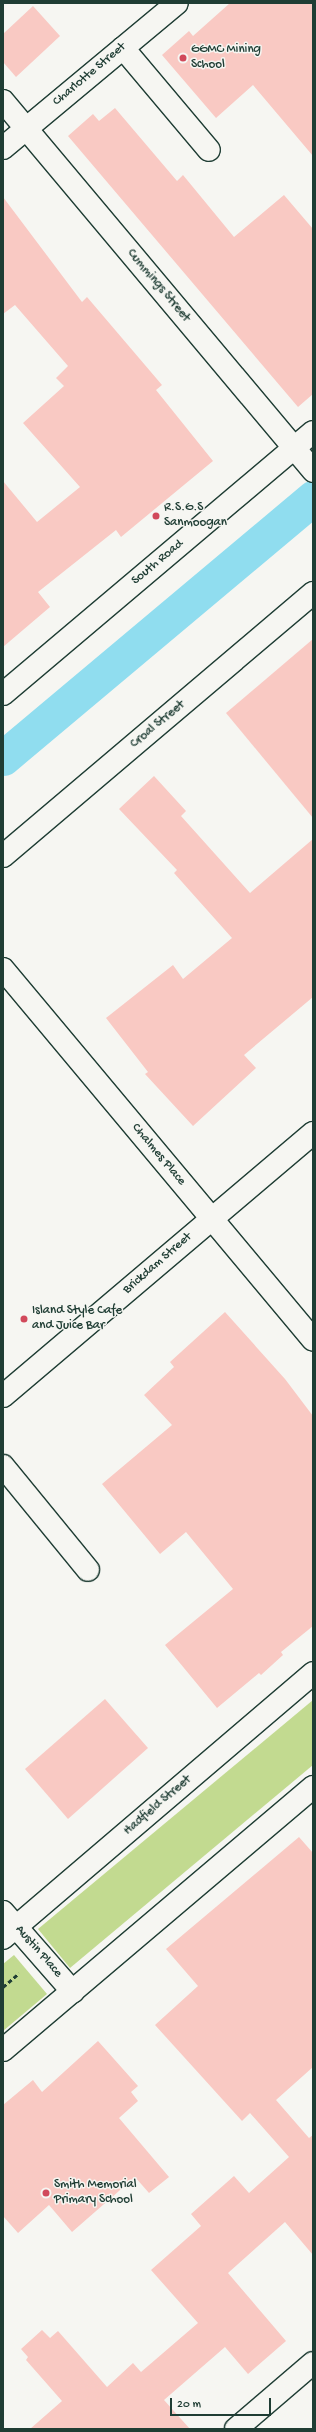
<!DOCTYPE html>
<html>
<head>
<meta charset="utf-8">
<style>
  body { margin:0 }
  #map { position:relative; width:316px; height:2432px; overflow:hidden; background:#f6f6f2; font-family:"Gochi Hand",sans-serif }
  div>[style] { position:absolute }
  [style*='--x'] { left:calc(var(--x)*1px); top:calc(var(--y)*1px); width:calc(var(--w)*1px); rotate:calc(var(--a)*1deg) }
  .green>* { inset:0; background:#c2da90 }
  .canal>* { height:35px; margin:-17.5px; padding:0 17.5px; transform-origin:17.5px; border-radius:17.5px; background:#90ddef }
  .building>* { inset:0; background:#f9c9c3 }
  .path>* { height:2.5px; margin-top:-1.25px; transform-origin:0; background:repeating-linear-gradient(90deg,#1f3d34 0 4px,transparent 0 7px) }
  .roads { filter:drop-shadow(1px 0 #1f3d34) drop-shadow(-1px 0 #1f3d34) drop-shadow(0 1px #1f3d34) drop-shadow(0 -1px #1f3d34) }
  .minor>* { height:22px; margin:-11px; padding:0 11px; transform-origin:11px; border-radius:11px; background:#f6f6f2 }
  .dots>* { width:11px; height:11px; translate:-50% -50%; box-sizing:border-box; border:2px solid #f6f6f2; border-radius:50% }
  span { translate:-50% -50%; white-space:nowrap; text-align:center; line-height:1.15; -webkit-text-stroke:3px #f6f6f2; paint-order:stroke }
  .poi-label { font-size:13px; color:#1f3d34 }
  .left { translate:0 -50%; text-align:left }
  .street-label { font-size:13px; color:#1f3d34 }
  .frame { position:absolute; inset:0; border:4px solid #1f3d34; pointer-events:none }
  .scale { position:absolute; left:170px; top:2398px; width:101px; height:18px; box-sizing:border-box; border:2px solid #1f3d34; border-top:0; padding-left:5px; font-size:12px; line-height:14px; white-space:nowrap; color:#1f3d34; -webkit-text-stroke:3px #f6f6f2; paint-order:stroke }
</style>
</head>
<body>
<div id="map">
  <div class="green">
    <i style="clip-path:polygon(313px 1700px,313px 1765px,70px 1968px,38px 1929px)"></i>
    <i style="clip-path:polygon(14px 1955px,47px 1994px,3px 2031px,3px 1964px)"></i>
  </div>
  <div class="canal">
    <i style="--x:3;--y:758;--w:405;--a:-40"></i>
  </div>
  <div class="building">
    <i style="clip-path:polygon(230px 3px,313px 3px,313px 156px,253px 85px,216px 118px,162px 55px,189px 31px,193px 36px)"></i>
    <i style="clip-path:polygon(33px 6px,60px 36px,16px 77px,3px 62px,3px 34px)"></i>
    <i style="clip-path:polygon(115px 108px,177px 181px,183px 175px,234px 237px,284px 195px,313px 229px,313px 394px,298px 407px,68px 136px,93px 114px,99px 121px)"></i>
    <i style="clip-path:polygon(3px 197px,82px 302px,87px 297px,162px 385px,156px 390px,213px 461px,121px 537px,116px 530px,38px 592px,50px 607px,3px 647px,3px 481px,37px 522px,80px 487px,23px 423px,64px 386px,56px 378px,68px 366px,15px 305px,3px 314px)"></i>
    <i style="clip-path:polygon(313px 639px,313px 818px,226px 713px)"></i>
    <i style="clip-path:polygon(154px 776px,186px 811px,181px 816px,250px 893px,313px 839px,313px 997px,244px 1055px,256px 1068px,193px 1126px,145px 1074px,148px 1072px,106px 1018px,173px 965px,183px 979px,232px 938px,174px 873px,177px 870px,119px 809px)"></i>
    <i style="clip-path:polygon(225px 1312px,285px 1379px,313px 1416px,313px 1626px,281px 1652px,283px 1655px,261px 1675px,259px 1673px,217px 1708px,165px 1645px,233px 1589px,186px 1532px,160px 1554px,102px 1484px,172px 1425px,144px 1395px,174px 1367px,170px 1362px)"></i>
    <i style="clip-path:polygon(105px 1699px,148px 1748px,68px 1819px,25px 1769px)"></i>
    <i style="clip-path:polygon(299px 1837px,313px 1853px,313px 2067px,276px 2100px,309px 2138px,313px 2135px,313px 2255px,285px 2222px,228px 2273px,286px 2341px,248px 2374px,225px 2347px,164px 2400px,190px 2429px,30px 2429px,62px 2401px,26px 2360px,28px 2357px,21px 2349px,42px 2330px,50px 2338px,58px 2331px,107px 2387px,133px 2363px,141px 2372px,198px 2323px,151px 2270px,201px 2226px,191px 2214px,234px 2176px,249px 2193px,289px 2157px,250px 2113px,242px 2121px,155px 2025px,198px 1986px,166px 1949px)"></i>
    <i style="clip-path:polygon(98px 2041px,138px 2086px,131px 2092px,138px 2101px,119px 2118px,169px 2177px,149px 2193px,135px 2177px,72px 2232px,49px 2205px,18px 2233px,3px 2216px,3px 2105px,33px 2080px,42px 2092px)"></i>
  </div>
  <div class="path">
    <i style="--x:3;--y:1987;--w:21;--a:-41"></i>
  </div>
  <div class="roads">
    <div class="minor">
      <i style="--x:123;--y:48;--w:133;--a:49.9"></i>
      <i style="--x:3;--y:101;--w:483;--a:50"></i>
      <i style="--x:3;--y:148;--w:226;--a:-39.8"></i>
      <i style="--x:3;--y:694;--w:406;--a:-40.2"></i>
      <i style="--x:3;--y:856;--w:407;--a:-40.3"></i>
      <i style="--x:3;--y:969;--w:483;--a:50.1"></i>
      <i style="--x:3;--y:1396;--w:407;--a:-40.3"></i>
      <i style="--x:3;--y:1466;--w:134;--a:50.7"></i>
      <i style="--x:3;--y:1912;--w:106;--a:48.8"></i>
      <i style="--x:3;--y:1938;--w:408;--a:-40.5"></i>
      <i style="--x:3;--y:2050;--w:407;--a:-40.3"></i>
      <i style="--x:236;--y:2429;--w:101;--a:-40.6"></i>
    </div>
  </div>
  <div class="dots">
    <i style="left:183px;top:58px;background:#d1495b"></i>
    <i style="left:156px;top:516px;background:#d1495b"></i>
    <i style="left:24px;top:1319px;background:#d1495b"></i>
    <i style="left:46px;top:2193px;background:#d1495b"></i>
  </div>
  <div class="poi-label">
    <span class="left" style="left:191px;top:58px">GGMC Mining<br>School</span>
    <span class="left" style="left:164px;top:516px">R.S.G.S<br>Sanmoogan</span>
    <span class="left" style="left:32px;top:1319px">Island Style Cafe<br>and Juice Bar</span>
    <span class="left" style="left:54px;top:2193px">Smith Memorial<br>Primary School</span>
  </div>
  <div class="street-label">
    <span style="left:90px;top:75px;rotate:-40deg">Charlotte Street</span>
    <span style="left:158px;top:286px;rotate:50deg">Cummings Street</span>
    <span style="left:158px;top:563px;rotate:-40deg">South Road</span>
    <span style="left:158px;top:725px;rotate:-40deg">Croal Street</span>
    <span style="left:158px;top:1155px;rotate:50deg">Chalmes Place</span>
    <span style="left:158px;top:1264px;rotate:-41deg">Brickdam Street</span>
    <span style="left:158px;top:1806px;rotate:-41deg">Hadfield Street</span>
    <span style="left:38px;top:1952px;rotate:49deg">Austin Place</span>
  </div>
  <div class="frame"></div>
  <div class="scale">20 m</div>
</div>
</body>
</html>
